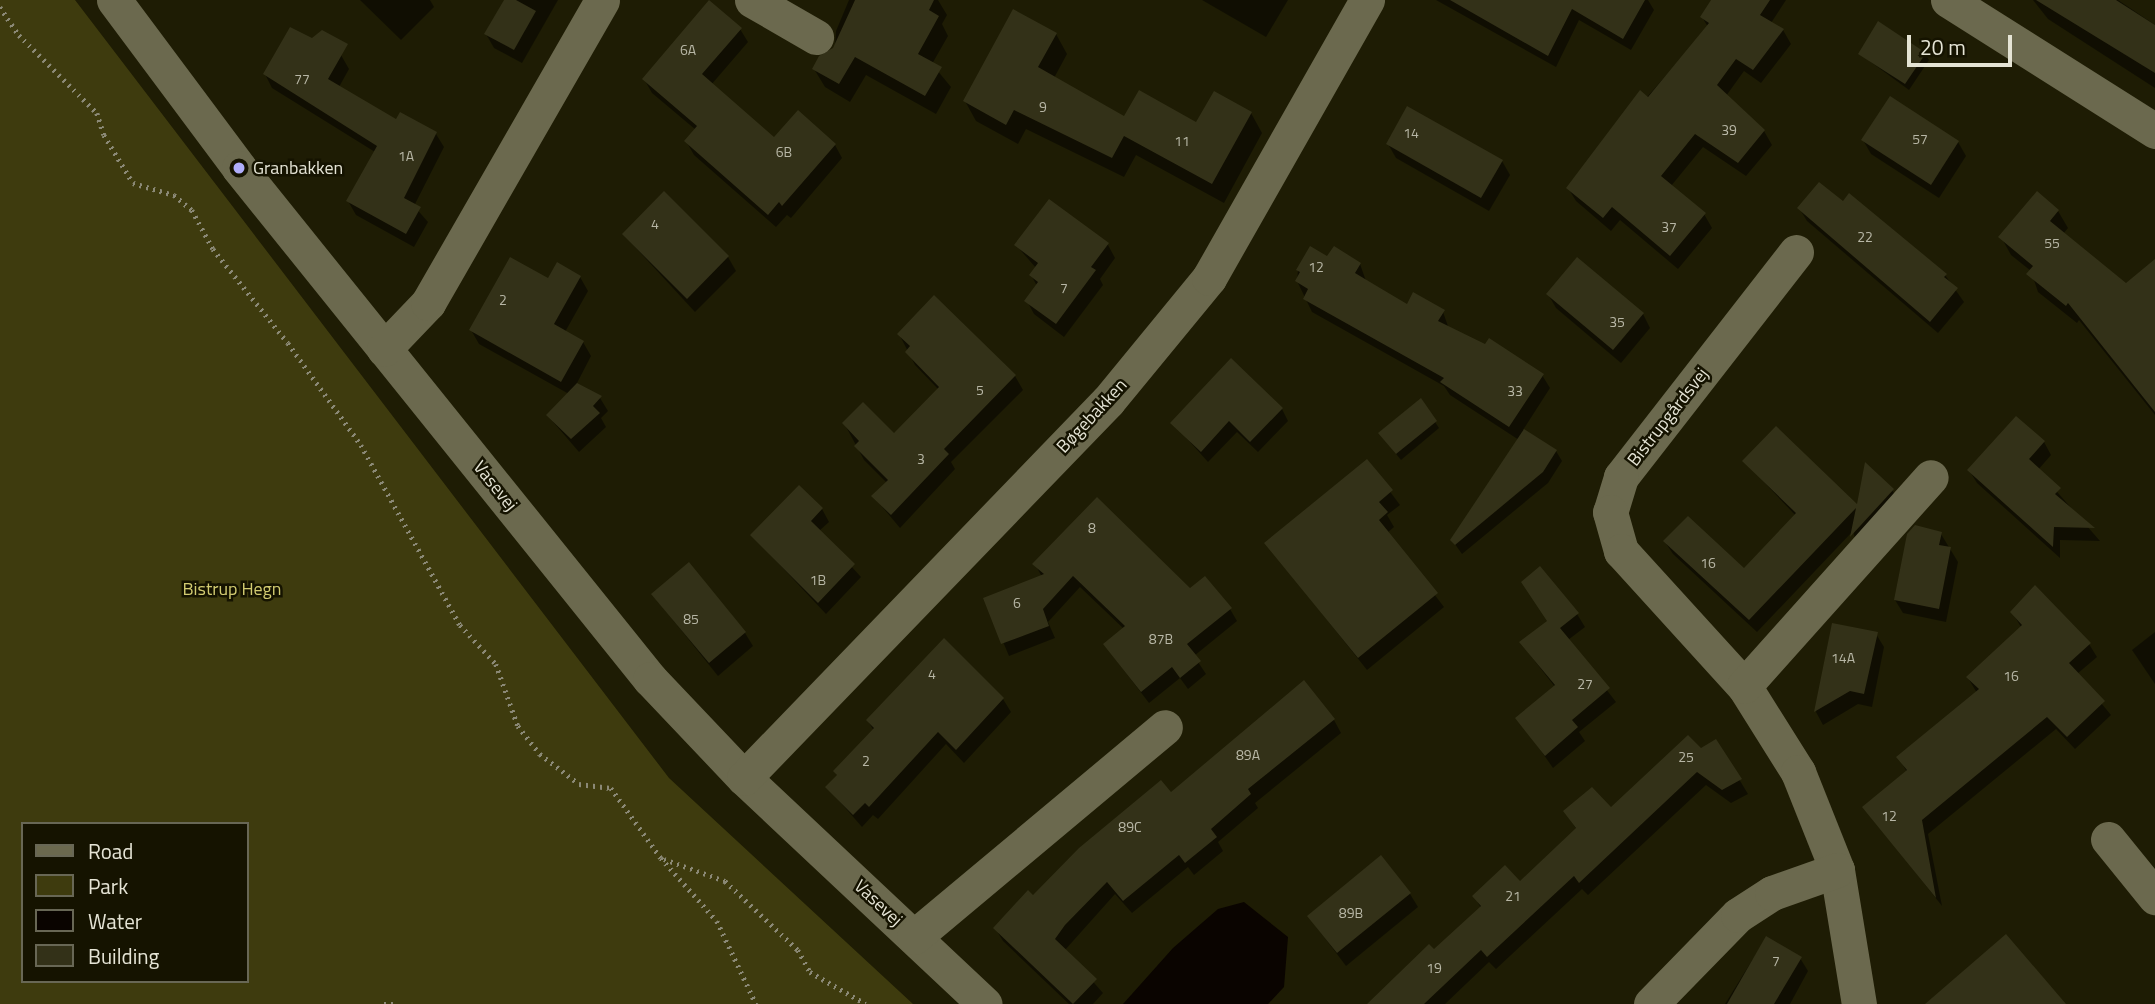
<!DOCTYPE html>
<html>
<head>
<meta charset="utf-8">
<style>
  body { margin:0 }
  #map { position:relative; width:2155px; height:1004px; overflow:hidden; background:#1e1c04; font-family:"Titillium Web",sans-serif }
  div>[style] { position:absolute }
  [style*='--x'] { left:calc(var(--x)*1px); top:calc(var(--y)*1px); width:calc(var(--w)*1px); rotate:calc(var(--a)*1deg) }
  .green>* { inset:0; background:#3e3b0e }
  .water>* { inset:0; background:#0a0400 }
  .shadow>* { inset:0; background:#0007 }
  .building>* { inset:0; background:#333118 }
  .path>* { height:4.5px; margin-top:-2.25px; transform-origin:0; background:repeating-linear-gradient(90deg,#8b8976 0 2px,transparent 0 7px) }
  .minor>* { height:35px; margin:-17.5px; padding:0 17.5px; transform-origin:17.5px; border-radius:17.5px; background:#6b694e }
  .dots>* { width:19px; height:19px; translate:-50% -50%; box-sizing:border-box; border:4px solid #151300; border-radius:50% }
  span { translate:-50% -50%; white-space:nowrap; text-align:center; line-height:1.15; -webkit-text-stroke:5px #151300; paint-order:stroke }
  .number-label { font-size:14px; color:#b8b7a6 }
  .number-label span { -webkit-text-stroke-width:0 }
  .poi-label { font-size:18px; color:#e5e4d5 }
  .left { translate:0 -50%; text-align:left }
  .street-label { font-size:18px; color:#e5e4d5 }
  .park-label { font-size:18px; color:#d3cc71 }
  .legend { position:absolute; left:21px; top:822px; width:228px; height:161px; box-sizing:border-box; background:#151300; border:2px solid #686755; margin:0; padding:9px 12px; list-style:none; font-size:21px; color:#e5e4d5 }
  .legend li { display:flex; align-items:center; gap:14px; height:35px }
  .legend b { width:35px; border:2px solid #686755 }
  .scale { position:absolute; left:1907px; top:35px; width:105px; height:32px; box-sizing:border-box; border:4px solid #e5e4d5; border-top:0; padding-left:9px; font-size:21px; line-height:24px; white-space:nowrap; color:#e5e4d5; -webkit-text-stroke:5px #151300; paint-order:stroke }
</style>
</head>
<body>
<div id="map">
  <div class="green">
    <i style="clip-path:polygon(evenodd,0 0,75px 0,669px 778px,913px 1004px,0 1004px,0 0,23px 824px,247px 824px,247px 981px,23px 981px,23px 824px)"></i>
  </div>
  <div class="water">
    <i style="clip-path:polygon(1244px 902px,1288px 937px,1284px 987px,1268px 1004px,1123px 1004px,1173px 948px,1218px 909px)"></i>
  </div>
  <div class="shadow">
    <i style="clip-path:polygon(360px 0,430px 0,434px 7px,401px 40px)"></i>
    <i style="clip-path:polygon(506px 0,558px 0,522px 63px,494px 48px,486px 34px)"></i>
    <i style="clip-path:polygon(849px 0,938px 0,947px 15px,942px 24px,948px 36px,932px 64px,951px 87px,936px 114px,866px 75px,850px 102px,825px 87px,814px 69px,835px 47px,836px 31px)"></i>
    <i style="clip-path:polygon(1202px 0,1288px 0,1266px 37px)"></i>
    <i style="clip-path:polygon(1436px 0,1648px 0,1654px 10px,1631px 50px,1579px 20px,1556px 67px)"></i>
    <i style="clip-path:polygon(1713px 0,1786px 0,1771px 23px,1783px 30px,1791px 44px,1761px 83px,1744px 71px,1726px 96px,1764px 131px,1772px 145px,1746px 176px,1703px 147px,1671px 186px,1704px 214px,1712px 228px,1678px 269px,1620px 220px,1611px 231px,1576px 201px,1568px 188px,1708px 27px,1702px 17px)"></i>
    <i style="clip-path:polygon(2033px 0,2118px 0,2155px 25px,2155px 88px,2048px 19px)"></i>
    <i style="clip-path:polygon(740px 29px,748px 42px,711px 85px,774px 140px,835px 145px,842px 158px,791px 218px,787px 215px,776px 227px,694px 155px,686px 141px,696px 130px,652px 93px,644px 79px)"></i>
    <i style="clip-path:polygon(1056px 34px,1067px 54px,1054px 78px,1125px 118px,1197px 124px,1251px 113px,1262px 133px,1224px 203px,1136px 155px,1124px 177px,1026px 129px,1018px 144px,976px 121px,965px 101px)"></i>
    <i style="clip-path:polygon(1860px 54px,1925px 54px,1929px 60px,1909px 90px)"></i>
    <i style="clip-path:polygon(341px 55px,349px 69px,339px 87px,397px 121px,436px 134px,444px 147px,414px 206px,428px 222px,414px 247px,356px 215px,348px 201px,375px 152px,272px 88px,265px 74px)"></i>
    <i style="clip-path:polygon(1863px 140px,1958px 142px,1966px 156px,1939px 198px,1871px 154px)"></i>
    <i style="clip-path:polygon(1388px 144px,1502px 161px,1510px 175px,1489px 211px,1396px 158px)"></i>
    <i style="clip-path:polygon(1799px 208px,1945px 275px,1964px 302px,1938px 333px,1807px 221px)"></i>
    <i style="clip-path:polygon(2058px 211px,2068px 228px,2063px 234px,2126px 285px,2155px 261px,2155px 415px,2079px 320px,2077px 323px,2038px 292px,2031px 271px,2011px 255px,2001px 237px)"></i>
    <i style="clip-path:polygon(624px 235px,728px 257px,736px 271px,695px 312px)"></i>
    <i style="clip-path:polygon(1016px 245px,1108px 245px,1115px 258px,1100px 279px,1103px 285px,1064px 337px,1034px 314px,1027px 301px,1037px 286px,1031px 275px,1036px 268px)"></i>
    <i style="clip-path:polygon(1328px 259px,1360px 264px,1366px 281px,1408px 306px,1443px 312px,1449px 329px,1542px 375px,1550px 388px,1523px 430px,1556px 451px,1562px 461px,1548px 483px,1462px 554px,1452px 540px,1519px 440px,1450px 395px,1444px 386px,1312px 312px,1297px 281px,1298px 270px)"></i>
    <i style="clip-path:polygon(580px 277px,588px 291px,565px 332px,583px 342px,591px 356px,576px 385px,600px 398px,608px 411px,601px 418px,606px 427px,579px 452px,548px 416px,569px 394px,479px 344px,471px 330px,549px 281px)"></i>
    <i style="clip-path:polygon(1548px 294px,1643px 314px,1650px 328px,1621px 363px,1556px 308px)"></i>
    <i style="clip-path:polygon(899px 334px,1015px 376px,1023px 390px,951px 462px,955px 469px,900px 528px,874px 497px,887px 483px,864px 460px,844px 423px,894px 435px,939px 390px,915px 365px)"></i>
    <i style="clip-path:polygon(1282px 409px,1288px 421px,1258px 452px,1237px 432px,1208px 462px,1173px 423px)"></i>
    <i style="clip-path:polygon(1435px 422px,1439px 428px,1401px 460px,1380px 434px)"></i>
    <i style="clip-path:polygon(2044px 442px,2051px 455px,2038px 470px,2100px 541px,2060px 540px,2060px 558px,1977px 483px,1969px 470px)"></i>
    <i style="clip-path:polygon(1367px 461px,1400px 505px,1387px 515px,1394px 527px,1387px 533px,1444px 607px,1367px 670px,1266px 543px)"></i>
    <i style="clip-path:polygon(1744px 461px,1858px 507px,1892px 490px,1900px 503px,1858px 549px,1853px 531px,1757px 632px,1673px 554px,1665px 542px,1744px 570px,1796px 516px)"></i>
    <i style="clip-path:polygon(822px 509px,829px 522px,819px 531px,861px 577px,826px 614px,752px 535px)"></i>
    <i style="clip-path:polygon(1941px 534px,1958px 562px,1946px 622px,1903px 613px,1895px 600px)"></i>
    <i style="clip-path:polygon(1035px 564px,1190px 591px,1230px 609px,1237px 621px,1194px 656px,1206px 674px,1188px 689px,1180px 678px,1149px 703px,1113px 656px,1124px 629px,1080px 587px,1048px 622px,1055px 638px,1009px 656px,985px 599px,1042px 577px)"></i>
    <i style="clip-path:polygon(653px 595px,745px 633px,753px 646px,718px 676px)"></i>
    <i style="clip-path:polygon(2012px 612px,2089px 644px,2097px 657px,2077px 674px,2111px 715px,2075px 749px,2056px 729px,1928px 834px,1942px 906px,1864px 807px,1907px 772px,1898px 757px,1977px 693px,1968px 678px,2021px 627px)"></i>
    <i style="clip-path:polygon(1577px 614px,1585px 627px,1568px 640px,1616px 702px,1579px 732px,1585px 741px,1553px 768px,1518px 718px,1555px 687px,1521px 643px)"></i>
    <i style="clip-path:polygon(1834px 625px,1876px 634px,1884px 647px,1872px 707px,1858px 704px,1823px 725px,1816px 712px)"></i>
    <i style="clip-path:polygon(2155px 632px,2155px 684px,2132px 650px)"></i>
    <i style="clip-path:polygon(1003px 699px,1011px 712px,964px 763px,946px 744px,878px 819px,873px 815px,862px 827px,827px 787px,838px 777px,835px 771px,874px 731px,868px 721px)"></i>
    <i style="clip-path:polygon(1334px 720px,1341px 733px,1255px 803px,1258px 808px,1218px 842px,1223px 851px,1194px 875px,1188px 867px,1132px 913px,1115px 894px,1065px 950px,1103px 993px,1093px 1004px,1069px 1004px,1003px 941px,995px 928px,1170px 795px)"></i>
    <i style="clip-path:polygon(1716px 741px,1748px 794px,1731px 803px,1706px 785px,1588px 895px,1582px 889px,1496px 969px,1489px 962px,1445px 1004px,1386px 1004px,1481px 908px,1474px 896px,1520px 884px,1577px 830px,1565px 812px,1611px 810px)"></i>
    <i style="clip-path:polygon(1410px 894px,1418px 907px,1346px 966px,1309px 917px)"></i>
    <i style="clip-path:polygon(1766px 938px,1800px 958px,1808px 971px,1790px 1004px,1725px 1004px)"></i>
  </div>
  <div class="building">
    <i style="clip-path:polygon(504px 0,516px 0,536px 11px,514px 50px,484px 34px)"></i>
    <i style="clip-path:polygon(709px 0,742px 28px,702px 74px,774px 137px,798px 110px,836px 144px,782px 206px,779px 202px,768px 215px,684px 141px,697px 126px,642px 79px)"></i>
    <i style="clip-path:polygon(855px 0,934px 0,929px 10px,939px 16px,918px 54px,942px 67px,925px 96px,855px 57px,839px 84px,812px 69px,819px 56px,833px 48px)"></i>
    <i style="clip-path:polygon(1450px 0,1645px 0,1623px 39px,1572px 9px,1548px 56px)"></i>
    <i style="clip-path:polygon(1711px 0,1770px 0,1760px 15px,1784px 29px,1753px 70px,1736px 59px,1717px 85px,1765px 130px,1738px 163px,1695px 134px,1661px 176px,1706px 213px,1670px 256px,1612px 207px,1603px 218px,1566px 188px,1640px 90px,1648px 97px,1709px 23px,1700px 17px)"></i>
    <i style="clip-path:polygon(2036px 0,2116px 0,2155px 25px,2155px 73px)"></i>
    <i style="clip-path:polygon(1013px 9px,1057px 33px,1038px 67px,1124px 116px,1139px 90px,1196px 122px,1214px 91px,1252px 112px,1212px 184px,1124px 136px,1112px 158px,1014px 110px,1006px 125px,963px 101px)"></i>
    <i style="clip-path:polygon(1878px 21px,1926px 53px,1905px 84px,1858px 54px)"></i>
    <i style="clip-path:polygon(290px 27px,312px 38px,322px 30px,348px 44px,328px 79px,396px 119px,400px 112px,437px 132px,404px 198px,421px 207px,406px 234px,346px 201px,377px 146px,263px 74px)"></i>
    <i style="clip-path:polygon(1890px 96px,1959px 141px,1931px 185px,1861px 140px)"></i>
    <i style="clip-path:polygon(1407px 106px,1503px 160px,1481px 198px,1386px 144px)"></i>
    <i style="clip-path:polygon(1819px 182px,1843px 201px,1849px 193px,1947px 274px,1944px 277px,1958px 288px,1930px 322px,1797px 208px)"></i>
    <i style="clip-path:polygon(664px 191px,729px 256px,687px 299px,622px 234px)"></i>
    <i style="clip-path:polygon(2037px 191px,2059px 210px,2050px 221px,2126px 283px,2155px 259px,2155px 412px,2068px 303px,2066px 306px,2026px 274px,2033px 266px,1998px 237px)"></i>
    <i style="clip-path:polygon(1049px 199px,1109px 243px,1091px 267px,1096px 270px,1056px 324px,1024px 301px,1038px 282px,1029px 275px,1038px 263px,1014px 245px)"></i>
    <i style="clip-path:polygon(1310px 246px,1327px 256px,1334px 246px,1361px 263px,1355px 273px,1380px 288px,1407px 304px,1413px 292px,1445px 310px,1438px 321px,1485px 344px,1489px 338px,1544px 374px,1509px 427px,1440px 382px,1444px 378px,1303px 299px,1308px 289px,1295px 281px,1300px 272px,1296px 270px)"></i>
    <i style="clip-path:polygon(510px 257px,548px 278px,557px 262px,581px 276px,554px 324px,584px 341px,561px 382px,469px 330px)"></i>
    <i style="clip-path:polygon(1577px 257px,1644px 313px,1613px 350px,1546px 294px)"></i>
    <i style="clip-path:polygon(934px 295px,1016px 375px,944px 449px,949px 454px,891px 515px,871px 496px,888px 480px,854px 446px,859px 441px,842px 423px,863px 402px,894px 433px,939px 387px,905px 352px,910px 346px,897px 334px)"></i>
    <i style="clip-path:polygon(1231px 358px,1283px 408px,1250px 442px,1229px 421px,1201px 452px,1170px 423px)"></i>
    <i style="clip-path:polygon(577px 383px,602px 396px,593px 406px,600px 413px,571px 439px,546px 415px)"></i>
    <i style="clip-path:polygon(1421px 398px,1437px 421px,1396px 454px,1378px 433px)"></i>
    <i style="clip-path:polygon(2016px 416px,2045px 441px,2029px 459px,2061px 488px,2055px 494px,2095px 528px,2054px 527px,2053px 547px,1967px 470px)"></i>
    <i style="clip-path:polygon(1776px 426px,1857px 504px,1865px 462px,1894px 489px,1850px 537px,1856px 508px,1749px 620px,1663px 541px,1688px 516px,1744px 568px,1796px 513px,1742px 461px)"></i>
    <i style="clip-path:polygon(1524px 429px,1557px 450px,1543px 472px,1455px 545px,1450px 540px)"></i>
    <i style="clip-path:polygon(1367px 459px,1393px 490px,1379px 502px,1388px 512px,1379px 520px,1438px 593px,1358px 658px,1264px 543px)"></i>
    <i style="clip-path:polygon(799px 485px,823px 508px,811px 521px,855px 564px,818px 603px,750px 535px)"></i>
    <i style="clip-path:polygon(1097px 497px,1190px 588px,1205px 576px,1232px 608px,1187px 644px,1201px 661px,1180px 678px,1172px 667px,1141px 692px,1103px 644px,1125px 626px,1073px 576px,1043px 609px,1049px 626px,1001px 644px,983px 598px,1044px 574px,1032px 564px)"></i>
    <i style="clip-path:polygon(1915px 525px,1942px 532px,1939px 545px,1951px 547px,1939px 609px,1894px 600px,1907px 534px)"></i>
    <i style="clip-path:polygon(689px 562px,746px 632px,709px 663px,651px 594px)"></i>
    <i style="clip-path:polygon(1540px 566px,1579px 613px,1560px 628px,1610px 688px,1572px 720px,1578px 727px,1545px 756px,1515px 718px,1555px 685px,1519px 642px,1547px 621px,1521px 582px)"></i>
    <i style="clip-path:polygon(2035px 585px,2091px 643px,2069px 663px,2105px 701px,2067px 737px,2047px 717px,1922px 820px,1936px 898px,1862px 807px,1907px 770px,1896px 757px,1979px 689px,1966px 677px,2022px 625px,2010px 612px)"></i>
    <i style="clip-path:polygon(1832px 623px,1878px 632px,1864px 694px,1850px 691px,1814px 712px)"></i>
    <i style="clip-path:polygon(944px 638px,1004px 698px,956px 750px,938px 732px,869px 807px,865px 803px,853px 815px,825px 787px,837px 775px,833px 771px,874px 728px,866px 720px)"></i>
    <i style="clip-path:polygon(1304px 680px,1335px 719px,1248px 789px,1251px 794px,1211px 829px,1217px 837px,1185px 863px,1179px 855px,1123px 901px,1107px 882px,1065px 925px,1055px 939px,1097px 979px,1073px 1004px,993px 928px,1028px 890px,1033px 895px,1079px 848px,1161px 780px,1171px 792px)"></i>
    <i style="clip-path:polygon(1688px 735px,1701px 748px,1716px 739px,1742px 779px,1722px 790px,1697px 772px,1579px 883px,1574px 876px,1487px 957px,1481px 950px,1424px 1004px,1367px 1004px,1429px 944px,1434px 949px,1481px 906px,1472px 896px,1505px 865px,1520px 881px,1576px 828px,1563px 811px,1592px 787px,1611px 807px)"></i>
    <i style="clip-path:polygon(1381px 855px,1411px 893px,1337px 953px,1307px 916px)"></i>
    <i style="clip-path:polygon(2006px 934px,2066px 1004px,1925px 1004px)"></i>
    <i style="clip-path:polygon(1766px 936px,1802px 957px,1774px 1004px,1727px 1004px)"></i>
  </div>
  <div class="path">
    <i style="--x:0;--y:7;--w:34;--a:56"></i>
    <i style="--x:19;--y:35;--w:110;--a:45"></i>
    <i style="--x:97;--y:113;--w:23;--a:72"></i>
    <i style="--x:104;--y:135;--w:56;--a:58.9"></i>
    <i style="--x:133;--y:183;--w:43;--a:16.3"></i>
    <i style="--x:174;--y:195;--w:23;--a:40"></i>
    <i style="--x:192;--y:210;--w:44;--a:61.7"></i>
    <i style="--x:213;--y:249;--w:120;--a:51.4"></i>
    <i style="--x:288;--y:343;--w:125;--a:54.4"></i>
    <i style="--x:361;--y:445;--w:205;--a:61.2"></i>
    <i style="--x:460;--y:625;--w:53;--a:47.3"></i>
    <i style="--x:496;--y:664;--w:66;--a:70.5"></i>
    <i style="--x:518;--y:726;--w:36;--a:52"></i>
    <i style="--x:540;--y:754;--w:49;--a:37.6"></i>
    <i style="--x:579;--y:784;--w:32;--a:7"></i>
    <i style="--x:611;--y:788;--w:86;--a:54.5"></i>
    <i style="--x:661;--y:858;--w:84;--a:48.4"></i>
    <i style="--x:717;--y:921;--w:92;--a:64.8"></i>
    <i style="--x:664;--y:859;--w:65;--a:19.8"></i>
    <i style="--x:725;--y:881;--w:100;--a:43.4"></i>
    <i style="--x:798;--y:950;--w:25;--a:61"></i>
    <i style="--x:810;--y:972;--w:64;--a:29.7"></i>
    <i style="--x:384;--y:1004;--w:14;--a:0"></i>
  </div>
  <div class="minor">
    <i style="--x:114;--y:0;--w:209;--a:53.3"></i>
    <i style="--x:239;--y:168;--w:656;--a:51.19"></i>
    <i style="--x:650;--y:679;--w:137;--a:46.5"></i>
    <i style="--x:744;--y:778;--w:330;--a:43.2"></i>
    <i style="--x:752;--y:0;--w:74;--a:30"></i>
    <i style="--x:1948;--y:0;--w:245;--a:32.3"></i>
    <i style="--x:1796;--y:252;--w:285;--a:127.9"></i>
    <i style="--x:1621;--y:477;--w:37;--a:107"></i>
    <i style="--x:1610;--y:512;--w:41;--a:74.2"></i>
    <i style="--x:1621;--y:551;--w:183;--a:47.7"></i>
    <i style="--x:1744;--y:686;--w:102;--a:57.9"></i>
    <i style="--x:1798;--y:772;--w:105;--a:68.3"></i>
    <i style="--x:1837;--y:870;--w:136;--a:80.7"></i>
    <i style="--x:384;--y:349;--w:64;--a:-46.3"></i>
    <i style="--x:428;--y:303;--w:349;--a:-60.1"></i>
    <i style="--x:1744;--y:686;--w:280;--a:-48.2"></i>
    <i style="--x:744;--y:778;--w:524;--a:-46.01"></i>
    <i style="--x:1108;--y:401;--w:159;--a:-50.6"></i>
    <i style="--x:1209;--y:278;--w:320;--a:-60.4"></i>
    <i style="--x:2108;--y:839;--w:75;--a:51"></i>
    <i style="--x:914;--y:937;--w:327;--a:-39.9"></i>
    <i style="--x:1651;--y:1004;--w:124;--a:-45.7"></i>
    <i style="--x:1738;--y:915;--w:40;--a:-32.9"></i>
    <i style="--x:1772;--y:893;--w:69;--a:-19.5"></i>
  </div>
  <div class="dots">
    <i style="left:239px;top:168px;background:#b0aefa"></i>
  </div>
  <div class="number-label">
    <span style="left:688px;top:50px">6A</span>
    <span style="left:302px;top:79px">77</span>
    <span style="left:1043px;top:107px">9</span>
    <span style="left:1729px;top:130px">39</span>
    <span style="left:1411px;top:133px">14</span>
    <span style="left:1920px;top:139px">57</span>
    <span style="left:1182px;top:141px">11</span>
    <span style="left:784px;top:152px">6B</span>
    <span style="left:406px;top:156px">1A</span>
    <span style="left:655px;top:224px">4</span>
    <span style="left:1669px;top:227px">37</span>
    <span style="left:1865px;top:237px">22</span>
    <span style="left:2052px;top:243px">55</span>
    <span style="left:1316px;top:267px">12</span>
    <span style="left:1064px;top:288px">7</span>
    <span style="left:503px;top:300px">2</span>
    <span style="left:1617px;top:322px">35</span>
    <span style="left:980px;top:390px">5</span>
    <span style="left:1515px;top:391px">33</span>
    <span style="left:921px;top:459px">3</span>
    <span style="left:1092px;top:528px">8</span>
    <span style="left:1708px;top:563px">16</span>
    <span style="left:818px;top:580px">1B</span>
    <span style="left:1017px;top:603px">6</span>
    <span style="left:691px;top:619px">85</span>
    <span style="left:1161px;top:639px">87B</span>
    <span style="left:1843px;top:658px">14A</span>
    <span style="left:932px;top:674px">4</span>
    <span style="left:2011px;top:676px">16</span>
    <span style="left:1585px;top:684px">27</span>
    <span style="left:1248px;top:755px">89A</span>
    <span style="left:1686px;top:757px">25</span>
    <span style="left:866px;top:761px">2</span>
    <span style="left:1889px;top:816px">12</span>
    <span style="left:1130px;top:827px">89C</span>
    <span style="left:1513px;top:896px">21</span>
    <span style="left:1351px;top:913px">89B</span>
    <span style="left:1776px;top:961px">7</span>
    <span style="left:1434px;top:968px">19</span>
  </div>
  <div class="poi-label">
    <span class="left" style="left:253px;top:168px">Granbakken</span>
  </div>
  <div class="street-label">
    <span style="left:1092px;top:416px;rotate:-47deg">Bøgebakken</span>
    <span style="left:1668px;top:417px;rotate:-52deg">Bistrupgårdsvej</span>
    <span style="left:495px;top:486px;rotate:51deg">Vasevej</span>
    <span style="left:878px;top:903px;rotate:43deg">Vasevej</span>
  </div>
  <div class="park-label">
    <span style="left:232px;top:589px">Bistrup Hegn</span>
  </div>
  <ul class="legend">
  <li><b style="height:9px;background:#6b694e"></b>Road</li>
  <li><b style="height:19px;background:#3e3b0e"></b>Park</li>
  <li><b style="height:19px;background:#0a0400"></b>Water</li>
  <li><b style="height:19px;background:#333118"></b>Building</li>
  </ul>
  <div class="scale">20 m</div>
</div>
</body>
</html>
